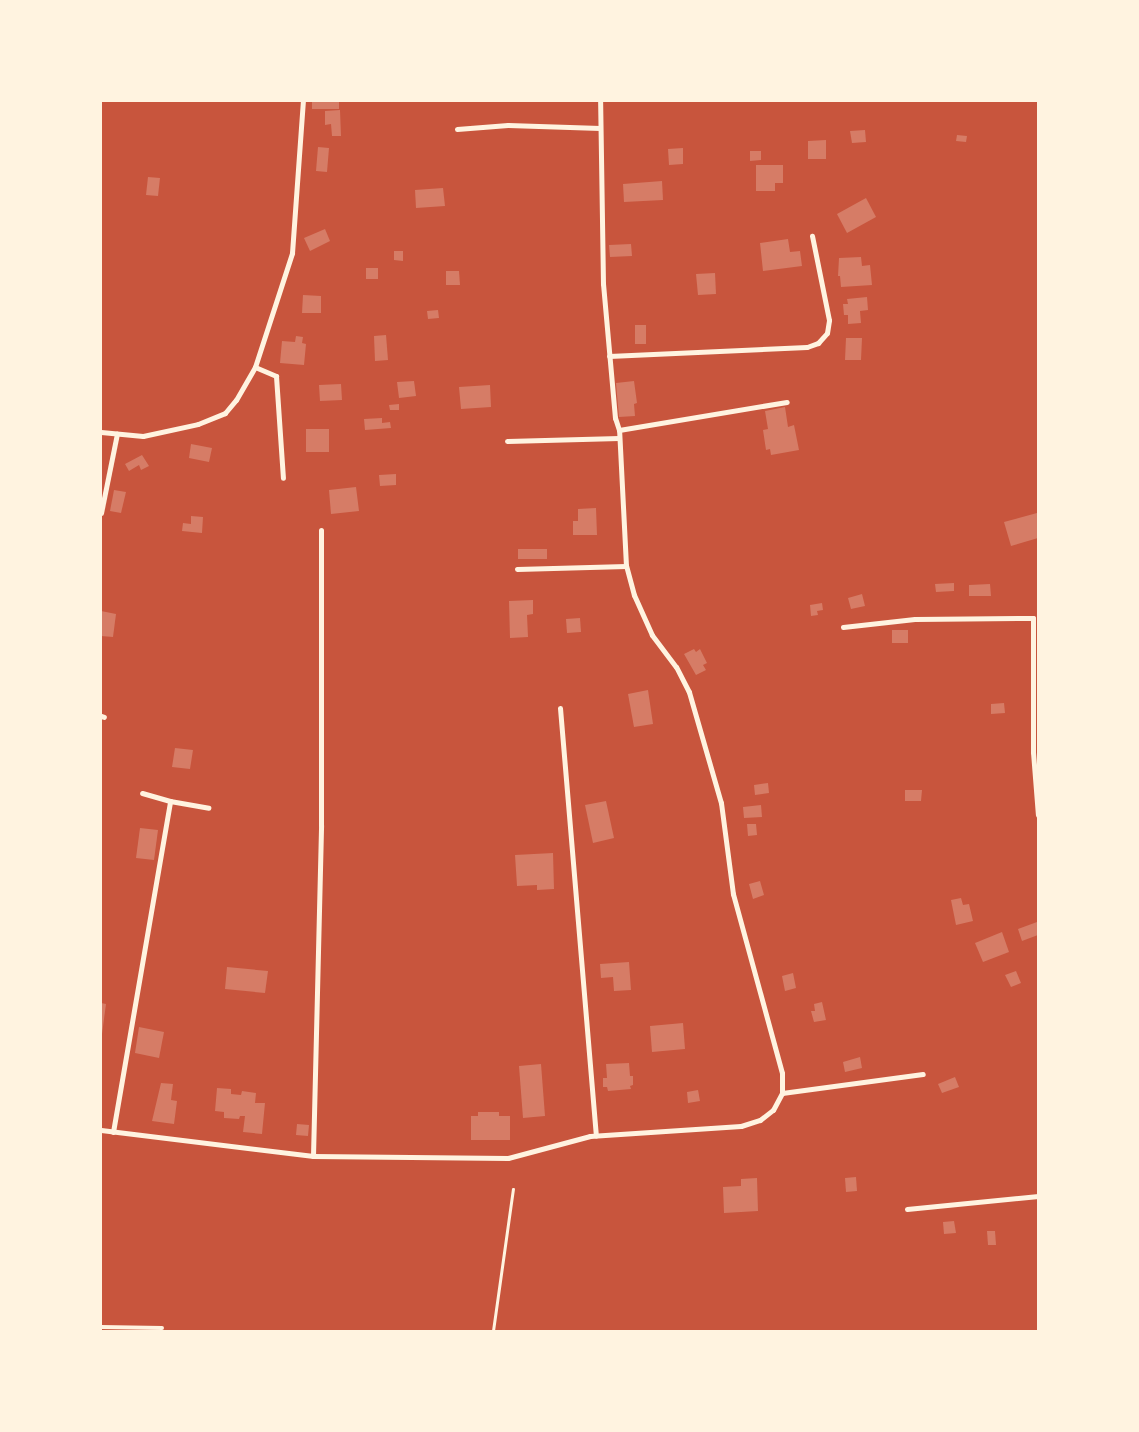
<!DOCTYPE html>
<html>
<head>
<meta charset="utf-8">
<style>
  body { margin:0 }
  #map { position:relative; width:1139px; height:1432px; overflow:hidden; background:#c8553d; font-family:"IBM Plex Sans",sans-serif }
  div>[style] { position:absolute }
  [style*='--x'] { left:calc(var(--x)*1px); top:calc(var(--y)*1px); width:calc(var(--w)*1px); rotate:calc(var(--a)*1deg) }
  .building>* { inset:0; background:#d67c66 }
  .path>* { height:2.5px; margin:-1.25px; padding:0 1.25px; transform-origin:1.25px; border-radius:1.25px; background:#fff3e0 }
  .service>* { height:4px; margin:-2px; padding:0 2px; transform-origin:2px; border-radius:2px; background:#fff3e0 }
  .minor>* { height:5px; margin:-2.5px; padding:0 2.5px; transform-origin:2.5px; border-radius:2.5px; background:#fff3e0 }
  span { translate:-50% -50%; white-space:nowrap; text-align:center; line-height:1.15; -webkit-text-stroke:5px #fff3e0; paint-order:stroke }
  .frame { position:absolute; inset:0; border:102px solid #fff3e0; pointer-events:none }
</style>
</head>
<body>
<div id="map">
  <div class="building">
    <i style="clip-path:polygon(312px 101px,339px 101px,339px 109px,312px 109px)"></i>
    <i style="clip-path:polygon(340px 110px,341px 136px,332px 136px,331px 124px,325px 125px,325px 111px)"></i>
    <i style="clip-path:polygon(865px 130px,866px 142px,852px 143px,850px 131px)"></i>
    <i style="clip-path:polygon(957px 135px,967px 136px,966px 142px,956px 141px)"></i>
    <i style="clip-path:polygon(826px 140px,826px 159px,808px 159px,808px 141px)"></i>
    <i style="clip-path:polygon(318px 147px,329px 148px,327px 172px,316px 171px)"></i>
    <i style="clip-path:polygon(683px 148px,683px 164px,669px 165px,668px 149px)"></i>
    <i style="clip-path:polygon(750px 151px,761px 151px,761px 160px,750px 161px)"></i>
    <i style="clip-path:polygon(756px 165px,783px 165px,783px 183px,775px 183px,775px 191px,756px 191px)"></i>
    <i style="clip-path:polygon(148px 177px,160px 178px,158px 196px,146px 195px)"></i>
    <i style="clip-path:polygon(662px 181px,663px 200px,624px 202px,623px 184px)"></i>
    <i style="clip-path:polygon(443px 188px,445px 206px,416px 208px,415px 190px)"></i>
    <i style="clip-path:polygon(866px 198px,876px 217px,847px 233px,837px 214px)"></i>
    <i style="clip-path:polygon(325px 229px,330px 241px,310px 251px,304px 238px)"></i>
    <i style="clip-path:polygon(788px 239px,790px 252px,800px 251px,802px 266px,763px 271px,760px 243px)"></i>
    <i style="clip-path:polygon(631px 244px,632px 256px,610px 257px,609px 245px)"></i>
    <i style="clip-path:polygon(394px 251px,403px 251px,403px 261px,394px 260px)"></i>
    <i style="clip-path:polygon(861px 257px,862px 266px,870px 265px,872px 285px,841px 287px,840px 276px,838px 276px,839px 258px)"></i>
    <i style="clip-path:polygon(366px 268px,378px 268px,378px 279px,366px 279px)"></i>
    <i style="clip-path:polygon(446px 271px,459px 271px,460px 285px,446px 285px)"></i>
    <i style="clip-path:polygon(715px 273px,716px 294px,698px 295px,696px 274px)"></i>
    <i style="clip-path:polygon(303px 295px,321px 296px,321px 313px,302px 313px)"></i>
    <i style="clip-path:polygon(867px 297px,868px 310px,860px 311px,861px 323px,848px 324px,848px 315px,844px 315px,843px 304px,848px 304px,847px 299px)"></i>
    <i style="clip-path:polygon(438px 310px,439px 318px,428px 319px,427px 311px)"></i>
    <i style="clip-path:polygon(635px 325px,646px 325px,646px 344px,635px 344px)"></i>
    <i style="clip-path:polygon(386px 335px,388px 360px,375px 361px,374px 336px)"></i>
    <i style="clip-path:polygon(296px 336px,303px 337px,302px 343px,306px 344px,304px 365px,280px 363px,282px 341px,295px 342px)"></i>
    <i style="clip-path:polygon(846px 338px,862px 338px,861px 360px,845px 360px)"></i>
    <i style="clip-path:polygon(414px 381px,416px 396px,399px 398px,397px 382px)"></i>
    <i style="clip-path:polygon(634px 381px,637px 403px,634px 404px,635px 416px,619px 417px,616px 383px)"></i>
    <i style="clip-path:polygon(341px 384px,342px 400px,320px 401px,319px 385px)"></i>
    <i style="clip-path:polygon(490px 385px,491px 407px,461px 409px,459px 387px)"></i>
    <i style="clip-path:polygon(399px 404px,399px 410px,390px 410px,389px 405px)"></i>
    <i style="clip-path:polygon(785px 407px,788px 427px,794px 425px,799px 450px,771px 455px,770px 449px,766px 450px,763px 430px,768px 429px,765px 411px)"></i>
    <i style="clip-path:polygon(382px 418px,382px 423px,390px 422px,391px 428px,365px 430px,364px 419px)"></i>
    <i style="clip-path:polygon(306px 429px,329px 429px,329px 452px,306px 452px)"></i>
    <i style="clip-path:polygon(191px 444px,212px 448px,209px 462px,189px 458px)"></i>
    <i style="clip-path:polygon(142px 455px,149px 466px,141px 470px,139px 465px,129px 471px,125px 464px)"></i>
    <i style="clip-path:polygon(396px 474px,396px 485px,380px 486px,379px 475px)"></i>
    <i style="clip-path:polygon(356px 487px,359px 511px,331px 514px,329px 490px)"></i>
    <i style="clip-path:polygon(114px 490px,126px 492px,121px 513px,110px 511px)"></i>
    <i style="clip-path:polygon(596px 508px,597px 535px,573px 535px,573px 521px,578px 521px,578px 509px)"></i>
    <i style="clip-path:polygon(1037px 513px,1038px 538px,1011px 546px,1004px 522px)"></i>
    <i style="clip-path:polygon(191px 516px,203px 517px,202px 533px,182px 531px,183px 523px,191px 524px)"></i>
    <i style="clip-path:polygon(518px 549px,547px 549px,547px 559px,518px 559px)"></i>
    <i style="clip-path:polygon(954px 583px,954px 591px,936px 592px,935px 584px)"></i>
    <i style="clip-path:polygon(990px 584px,991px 596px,969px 596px,969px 585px)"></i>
    <i style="clip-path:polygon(862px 594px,865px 606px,851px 609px,848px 598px)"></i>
    <i style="clip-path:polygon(533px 600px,533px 614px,527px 615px,528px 637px,510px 638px,509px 601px)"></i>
    <i style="clip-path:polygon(822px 603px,823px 610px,817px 611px,818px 615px,811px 616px,810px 605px)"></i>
    <i style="clip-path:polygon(101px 611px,116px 614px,113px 637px,101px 636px)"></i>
    <i style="clip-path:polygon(580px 618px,581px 632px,567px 633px,566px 619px)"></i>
    <i style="clip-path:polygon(892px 630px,908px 630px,908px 643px,892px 643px)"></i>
    <i style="clip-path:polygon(694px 649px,696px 652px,700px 649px,707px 663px,703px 665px,706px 670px,696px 675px,684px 654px)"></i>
    <i style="clip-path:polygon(648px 690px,653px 724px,634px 727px,628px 694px)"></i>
    <i style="clip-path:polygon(1004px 703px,1005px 713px,991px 714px,991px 704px)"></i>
    <i style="clip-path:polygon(175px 748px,193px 750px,190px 769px,172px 767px)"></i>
    <i style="clip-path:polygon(768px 783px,769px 793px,755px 795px,754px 785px)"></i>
    <i style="clip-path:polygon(905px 790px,922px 790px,921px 801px,905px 801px)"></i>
    <i style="clip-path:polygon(606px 801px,614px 838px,593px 843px,585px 805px)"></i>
    <i style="clip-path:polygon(761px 805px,762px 817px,744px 818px,743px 807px)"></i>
    <i style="clip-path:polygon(747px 824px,756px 824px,757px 835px,748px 836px)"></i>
    <i style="clip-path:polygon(140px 828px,158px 830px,154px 860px,136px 858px)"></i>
    <i style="clip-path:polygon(553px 853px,554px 889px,537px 890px,537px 885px,517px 886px,515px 855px)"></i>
    <i style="clip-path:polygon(760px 881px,764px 895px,753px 899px,749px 884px)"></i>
    <i style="clip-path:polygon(961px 898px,963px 905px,969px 904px,973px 921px,956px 925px,951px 900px)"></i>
    <i style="clip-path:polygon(1037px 922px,1038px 935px,1022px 941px,1018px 929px)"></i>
    <i style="clip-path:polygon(1002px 932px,1009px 952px,983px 962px,975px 943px)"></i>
    <i style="clip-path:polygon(629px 962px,631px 990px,614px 991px,613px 977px,601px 978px,600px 964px)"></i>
    <i style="clip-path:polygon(227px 967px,268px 971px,265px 993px,225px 989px)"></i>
    <i style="clip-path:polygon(1016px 971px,1021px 983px,1011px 987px,1005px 975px)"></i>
    <i style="clip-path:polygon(793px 973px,796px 988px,785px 991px,782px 976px)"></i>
    <i style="clip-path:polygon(822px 1002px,826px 1020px,814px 1022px,811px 1011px,815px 1011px,814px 1004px)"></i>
    <i style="clip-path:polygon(101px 1003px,106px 1004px,102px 1034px,101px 1034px)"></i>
    <i style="clip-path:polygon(683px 1023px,685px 1049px,652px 1052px,650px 1026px)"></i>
    <i style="clip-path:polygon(139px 1027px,164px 1032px,159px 1058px,135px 1053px)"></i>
    <i style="clip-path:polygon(860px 1057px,862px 1068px,845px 1072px,843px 1062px)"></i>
    <i style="clip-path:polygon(629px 1063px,630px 1076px,633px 1076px,633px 1085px,630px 1086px,631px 1089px,608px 1091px,607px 1087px,603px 1087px,603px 1078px,607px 1078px,606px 1064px)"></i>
    <i style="clip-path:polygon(541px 1064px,545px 1116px,523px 1118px,519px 1066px)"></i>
    <i style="clip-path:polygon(955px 1077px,959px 1087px,942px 1093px,938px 1084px)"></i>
    <i style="clip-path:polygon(161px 1083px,173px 1084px,171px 1100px,177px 1101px,174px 1124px,152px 1121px)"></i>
    <i style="clip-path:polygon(217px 1088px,231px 1089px,231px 1094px,241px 1095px,242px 1091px,256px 1093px,255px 1103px,265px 1103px,262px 1134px,243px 1132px,245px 1116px,240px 1116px,239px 1119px,224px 1118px,224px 1112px,215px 1111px)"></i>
    <i style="clip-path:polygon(698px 1090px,700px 1101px,688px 1103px,687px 1092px)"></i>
    <i style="clip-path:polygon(478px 1112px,499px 1112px,499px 1116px,510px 1116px,510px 1140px,471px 1140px,471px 1116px,478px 1116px)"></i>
    <i style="clip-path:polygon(297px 1124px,309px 1125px,308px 1136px,296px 1135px)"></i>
    <i style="clip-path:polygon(856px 1177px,857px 1191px,846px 1192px,845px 1178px)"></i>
    <i style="clip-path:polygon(757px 1178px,758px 1211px,724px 1213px,723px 1187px,741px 1186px,741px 1179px)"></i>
    <i style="clip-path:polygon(954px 1221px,956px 1233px,944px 1234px,943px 1222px)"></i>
    <i style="clip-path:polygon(987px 1231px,995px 1231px,996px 1245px,988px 1245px)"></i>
  </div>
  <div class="path">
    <i style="--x:493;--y:1331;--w:143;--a:-82"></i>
  </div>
  <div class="service">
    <i style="--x:101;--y:1327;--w:61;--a:0.9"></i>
  </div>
  <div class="minor">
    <i style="--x:457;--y:129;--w:51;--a:-4.5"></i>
    <i style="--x:508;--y:125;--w:92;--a:1.9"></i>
    <i style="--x:609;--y:356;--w:198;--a:-2.6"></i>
    <i style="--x:807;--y:347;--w:12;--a:-20"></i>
    <i style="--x:818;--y:343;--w:13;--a:-48"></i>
    <i style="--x:827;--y:333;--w:13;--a:-81"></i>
    <i style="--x:829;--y:320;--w:86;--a:-101.4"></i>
    <i style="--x:255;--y:367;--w:23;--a:23"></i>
    <i style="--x:276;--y:376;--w:102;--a:86.1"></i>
    <i style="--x:619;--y:430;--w:170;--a:-9.5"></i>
    <i style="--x:101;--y:432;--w:42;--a:5.4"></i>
    <i style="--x:143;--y:436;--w:56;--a:-12.3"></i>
    <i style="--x:198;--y:424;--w:29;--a:-22"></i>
    <i style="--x:225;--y:413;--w:17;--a:-50"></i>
    <i style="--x:236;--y:400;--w:38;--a:-60"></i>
    <i style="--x:255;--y:367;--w:120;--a:-72"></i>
    <i style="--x:292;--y:253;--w:152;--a:-85.9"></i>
    <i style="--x:507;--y:441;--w:112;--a:-1.5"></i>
    <i style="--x:101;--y:513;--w:81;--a:-78.6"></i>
    <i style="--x:517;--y:569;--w:109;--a:-1.6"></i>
    <i style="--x:843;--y:627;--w:72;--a:-6.3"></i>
    <i style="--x:915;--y:619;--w:118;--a:-0.5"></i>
    <i style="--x:1033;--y:618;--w:134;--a:90"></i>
    <i style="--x:1033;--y:752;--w:63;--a:85.5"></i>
    <i style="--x:560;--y:708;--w:429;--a:85.2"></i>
    <i style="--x:101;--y:716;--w:3;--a:18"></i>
    <i style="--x:170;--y:801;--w:39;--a:10"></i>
    <i style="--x:782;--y:1093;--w:142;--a:-7.7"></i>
    <i style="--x:101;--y:1130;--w:214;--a:7"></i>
    <i style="--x:313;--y:1156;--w:195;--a:0.6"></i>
    <i style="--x:508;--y:1158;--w:85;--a:-15"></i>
    <i style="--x:590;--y:1136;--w:151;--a:-3.8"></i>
    <i style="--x:741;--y:1126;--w:20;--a:-18"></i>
    <i style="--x:760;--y:1120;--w:16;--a:-38"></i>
    <i style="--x:773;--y:1110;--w:19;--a:-62"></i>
    <i style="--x:782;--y:1093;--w:20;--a:-90"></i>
    <i style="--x:782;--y:1073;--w:186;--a:-105.3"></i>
    <i style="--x:733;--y:894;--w:92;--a:-97.5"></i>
    <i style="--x:721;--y:803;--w:116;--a:-106.1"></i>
    <i style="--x:689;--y:692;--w:28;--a:-117"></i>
    <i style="--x:676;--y:667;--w:40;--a:-127"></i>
    <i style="--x:652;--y:635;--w:44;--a:-114.2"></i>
    <i style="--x:634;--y:595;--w:30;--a:-105"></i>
    <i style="--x:626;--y:566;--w:136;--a:-92.9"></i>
    <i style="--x:619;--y:430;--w:13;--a:-108"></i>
    <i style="--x:615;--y:418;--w:135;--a:-95.1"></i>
    <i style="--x:603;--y:284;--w:183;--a:-90.9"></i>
    <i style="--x:113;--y:1132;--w:336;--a:-80.2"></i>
    <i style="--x:170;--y:801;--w:29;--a:-164"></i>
    <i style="--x:313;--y:1156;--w:331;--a:-88.6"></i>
    <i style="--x:321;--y:825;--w:295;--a:-90"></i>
    <i style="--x:907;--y:1209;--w:132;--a:-5.7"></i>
  </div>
  <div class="frame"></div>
</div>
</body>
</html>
